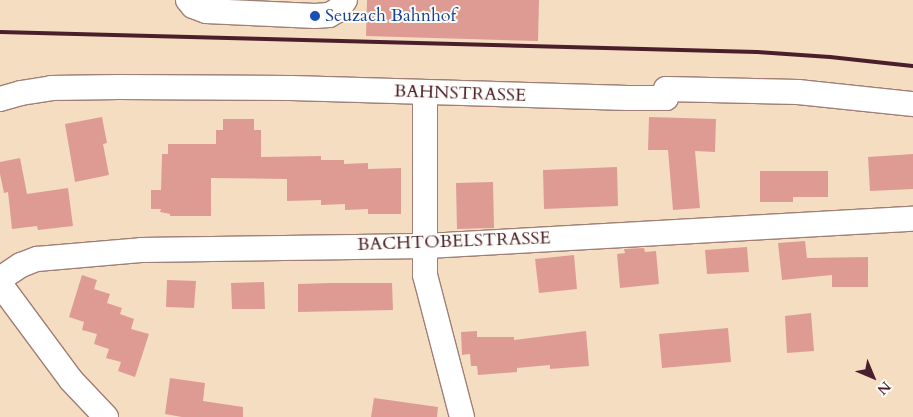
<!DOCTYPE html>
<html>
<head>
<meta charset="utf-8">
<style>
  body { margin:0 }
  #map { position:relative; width:913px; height:417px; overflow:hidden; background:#f5ddc2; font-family:Cardo,serif }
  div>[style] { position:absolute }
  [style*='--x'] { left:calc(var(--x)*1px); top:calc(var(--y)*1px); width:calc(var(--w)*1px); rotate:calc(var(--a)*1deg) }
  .building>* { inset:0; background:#de9b94 }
  .roads { filter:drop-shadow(1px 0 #a07e76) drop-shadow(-1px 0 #a07e76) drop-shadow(0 1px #a07e76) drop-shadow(0 -1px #a07e76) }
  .minor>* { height:24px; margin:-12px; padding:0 12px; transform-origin:12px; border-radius:12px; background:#fff }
  .rail>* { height:4px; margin:-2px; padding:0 2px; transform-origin:2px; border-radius:2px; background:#4a1f2b }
  .dots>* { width:14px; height:14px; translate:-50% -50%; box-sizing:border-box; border:2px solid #fdfcf7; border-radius:50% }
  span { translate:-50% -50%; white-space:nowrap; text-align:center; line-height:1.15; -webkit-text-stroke:4px #fdfcf7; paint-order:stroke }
  .transit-label { font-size:18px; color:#164399 }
  .left { translate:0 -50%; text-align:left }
  .street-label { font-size:18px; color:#4a1f2b }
  .north { position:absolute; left:848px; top:352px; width:50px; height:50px; -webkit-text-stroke:4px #fdfcf7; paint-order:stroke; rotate:135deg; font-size:14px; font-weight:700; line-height:20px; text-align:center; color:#4a1f2b }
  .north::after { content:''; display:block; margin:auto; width:18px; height:22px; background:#4a1f2b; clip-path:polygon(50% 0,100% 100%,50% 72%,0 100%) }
</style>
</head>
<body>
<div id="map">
  <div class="building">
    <i style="clip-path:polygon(367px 0,539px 0,538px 41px,366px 36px)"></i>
    <i style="clip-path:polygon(102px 117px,107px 143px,103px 144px,109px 175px,75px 182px,65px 124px)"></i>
    <i style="clip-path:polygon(649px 117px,716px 119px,715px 152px,695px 151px,700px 208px,673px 210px,668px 150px,648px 150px)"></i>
    <i style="clip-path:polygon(223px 119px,254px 119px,254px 130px,261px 130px,261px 157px,321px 156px,321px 160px,344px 160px,344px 164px,368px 163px,368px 169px,401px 168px,401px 214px,368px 214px,368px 209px,345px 210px,345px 204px,321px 205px,321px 200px,287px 201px,287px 179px,211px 178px,211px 216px,170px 216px,170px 214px,160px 212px,161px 209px,151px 209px,151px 190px,161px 190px,162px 154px,168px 154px,168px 144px,216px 144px,216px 130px,223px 130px)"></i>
    <i style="clip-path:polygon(913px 154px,913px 189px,870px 191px,868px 157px)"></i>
    <i style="clip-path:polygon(20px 158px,27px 194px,68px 188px,73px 226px,38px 230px,37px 226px,12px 229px,8px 192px,4px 193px,0 174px,0 162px)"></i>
    <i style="clip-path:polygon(617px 167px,618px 206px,544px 209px,543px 170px)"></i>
    <i style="clip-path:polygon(760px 171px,828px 171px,828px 197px,793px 197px,793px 202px,760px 202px)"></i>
    <i style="clip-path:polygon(493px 182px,494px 228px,457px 229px,456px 183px)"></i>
    <i style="clip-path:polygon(805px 241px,807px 258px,868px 257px,868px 287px,832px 287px,832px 275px,782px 280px,778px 243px)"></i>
    <i style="clip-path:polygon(747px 247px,749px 272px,707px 274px,705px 250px)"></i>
    <i style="clip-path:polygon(644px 248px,645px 252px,656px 251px,659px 284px,620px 288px,617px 254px,625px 253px,624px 249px)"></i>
    <i style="clip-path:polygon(574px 255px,577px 289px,539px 293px,535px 259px)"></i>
    <i style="clip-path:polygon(82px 275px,97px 280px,94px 289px,110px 294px,107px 303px,122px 308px,120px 314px,134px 319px,131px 329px,149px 334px,135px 377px,118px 371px,121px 362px,106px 358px,109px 349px,94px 344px,97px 334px,82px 330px,84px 322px,69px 317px)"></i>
    <i style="clip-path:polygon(167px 280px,196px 281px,194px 308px,166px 307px)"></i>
    <i style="clip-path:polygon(264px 282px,265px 309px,232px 309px,231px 283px)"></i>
    <i style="clip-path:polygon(331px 283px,392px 283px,393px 310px,298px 312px,298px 284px)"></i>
    <i style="clip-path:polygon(811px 313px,814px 351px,787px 353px,785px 316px)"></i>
    <i style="clip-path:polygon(728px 328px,731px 362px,662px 368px,659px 334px)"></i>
    <i style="clip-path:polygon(477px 331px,477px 337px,514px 337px,514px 340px,586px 331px,589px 366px,550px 369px,550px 365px,517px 368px,517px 372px,478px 375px,477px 366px,471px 366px,470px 354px,462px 355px,461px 332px)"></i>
    <i style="clip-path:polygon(170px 378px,205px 383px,203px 401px,243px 407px,243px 417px,182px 417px,165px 414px)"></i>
    <i style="clip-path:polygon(374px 398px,438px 407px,437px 417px,371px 417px)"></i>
  </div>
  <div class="roads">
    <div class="minor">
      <i style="--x:188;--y:0;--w:8;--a:50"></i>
      <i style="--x:193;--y:6;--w:14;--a:21"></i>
      <i style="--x:206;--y:11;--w:109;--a:2.6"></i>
      <i style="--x:315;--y:16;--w:14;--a:-4"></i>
      <i style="--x:329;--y:15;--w:10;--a:-29"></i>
      <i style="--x:338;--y:10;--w:12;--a:-55"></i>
      <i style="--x:425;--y:93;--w:182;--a:90"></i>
      <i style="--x:425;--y:275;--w:147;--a:75.4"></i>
      <i style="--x:0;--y:99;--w:22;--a:-16"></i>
      <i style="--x:21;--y:93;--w:30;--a:-9"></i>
      <i style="--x:51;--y:88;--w:68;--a:-0.8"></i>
      <i style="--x:119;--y:87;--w:172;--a:0.3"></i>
      <i style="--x:291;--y:88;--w:337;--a:1.7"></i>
      <i style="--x:628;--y:98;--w:38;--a:0"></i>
      <i style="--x:666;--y:98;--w:9;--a:-90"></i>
      <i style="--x:666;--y:89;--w:132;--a:1.3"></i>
      <i style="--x:798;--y:92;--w:116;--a:6"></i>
      <i style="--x:0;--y:279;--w:25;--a:-34"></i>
      <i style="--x:21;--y:265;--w:17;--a:-21"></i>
      <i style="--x:37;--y:259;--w:104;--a:-4.9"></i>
      <i style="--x:141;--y:250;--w:285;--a:-0.8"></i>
      <i style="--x:426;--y:246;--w:488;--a:-3.2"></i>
      <i style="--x:0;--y:284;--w:119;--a:53.5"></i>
      <i style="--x:71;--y:380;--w:51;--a:46.6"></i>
    </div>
  </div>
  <div class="rail">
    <i style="--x:0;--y:32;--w:757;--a:1.51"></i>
    <i style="--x:757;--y:52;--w:73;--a:3.9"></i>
    <i style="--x:830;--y:57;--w:83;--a:6.2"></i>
  </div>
  <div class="dots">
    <i style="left:315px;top:16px;background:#1a4fb4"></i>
  </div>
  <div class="transit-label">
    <span class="left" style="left:325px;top:16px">Seuzach Bahnhof</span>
  </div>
  <div class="street-label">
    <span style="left:460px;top:94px;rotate:2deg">BAHNSTRASSE</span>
    <span style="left:454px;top:242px;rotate:-2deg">BACHTOBELSTRASSE</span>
  </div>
  <div class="north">N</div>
</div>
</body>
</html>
